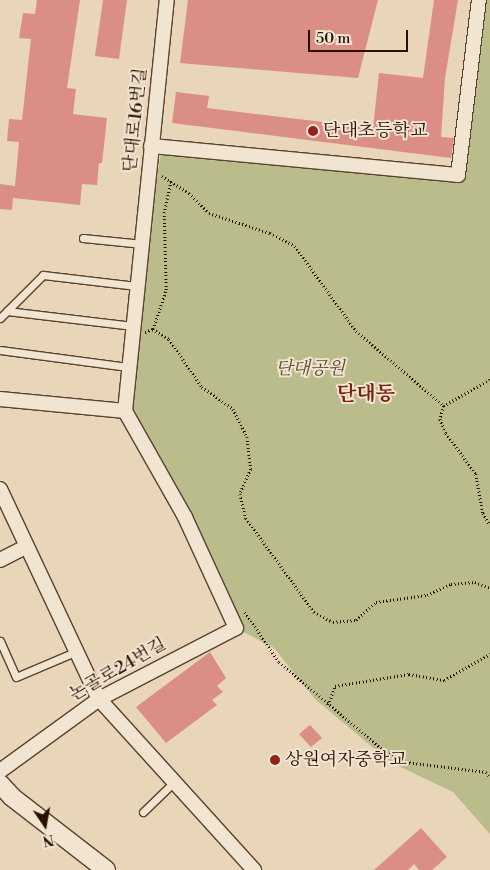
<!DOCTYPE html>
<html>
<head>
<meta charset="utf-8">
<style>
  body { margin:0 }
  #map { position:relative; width:490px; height:870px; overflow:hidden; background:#e9d5b8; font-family:"Libre Bodoni","Noto Serif KR",serif }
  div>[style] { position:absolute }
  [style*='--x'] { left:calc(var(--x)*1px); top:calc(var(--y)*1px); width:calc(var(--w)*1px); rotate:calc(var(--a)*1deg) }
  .green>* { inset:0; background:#bbbc8b }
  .building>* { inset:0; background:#db8e86 }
  .path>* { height:2.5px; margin-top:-1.25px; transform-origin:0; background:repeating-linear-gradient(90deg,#291001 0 1px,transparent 0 3.5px) }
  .roads { filter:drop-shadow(1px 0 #59412f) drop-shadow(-1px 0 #59412f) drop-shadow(0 1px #59412f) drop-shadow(0 -1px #59412f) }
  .service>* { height:7px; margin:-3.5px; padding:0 3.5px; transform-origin:3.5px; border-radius:3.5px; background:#f1e4d1 }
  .minor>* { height:14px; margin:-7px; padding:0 7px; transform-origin:7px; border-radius:7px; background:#f1e4d1 }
  .tertiary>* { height:18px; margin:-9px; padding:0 9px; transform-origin:9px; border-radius:9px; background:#f1e4d1 }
  .dots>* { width:14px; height:14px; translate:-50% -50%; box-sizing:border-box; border:2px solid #f1e4d1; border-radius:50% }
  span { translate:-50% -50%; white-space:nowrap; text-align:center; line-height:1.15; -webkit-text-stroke:4px #f1e4d1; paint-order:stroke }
  .street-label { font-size:18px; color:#291001 }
  .poi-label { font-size:18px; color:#291001 }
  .left { translate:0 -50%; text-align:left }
  .park-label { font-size:18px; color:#5c4c31; font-style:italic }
  .quarter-label { font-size:20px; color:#7a1f14; font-weight:700 }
  .north { position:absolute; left:20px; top:800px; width:50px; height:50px; -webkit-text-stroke:4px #f1e4d1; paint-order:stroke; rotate:168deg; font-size:14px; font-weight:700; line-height:20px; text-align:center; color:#291001 }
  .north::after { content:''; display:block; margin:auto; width:18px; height:22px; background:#291001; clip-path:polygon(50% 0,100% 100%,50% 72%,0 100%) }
  .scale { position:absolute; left:308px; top:30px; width:100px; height:22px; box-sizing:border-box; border:2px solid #291001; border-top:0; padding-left:6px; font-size:15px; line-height:18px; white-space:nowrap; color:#291001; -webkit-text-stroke:4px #f1e4d1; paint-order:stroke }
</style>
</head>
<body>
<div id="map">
  <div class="green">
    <i style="clip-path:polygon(479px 0,490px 0,490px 834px,453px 792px,390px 762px,315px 699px,274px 648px,236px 628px,125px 411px,132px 336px,161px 152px,462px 180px)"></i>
  </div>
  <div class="building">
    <i style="clip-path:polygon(37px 0,80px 0,67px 88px,76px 89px,73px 114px,107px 118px,102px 163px,99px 163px,97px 185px,82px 184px,80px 205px,13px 198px,12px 210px,0 209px,0 184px,15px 186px,19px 142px,7px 141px,9px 119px,22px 120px,31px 39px,19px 38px,23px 13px,35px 14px)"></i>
    <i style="clip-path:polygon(103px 0,127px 0,119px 59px,95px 56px)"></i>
    <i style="clip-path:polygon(188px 0,378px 0,358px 78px,180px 63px)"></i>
    <i style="clip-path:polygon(434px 0,458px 0,445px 78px,441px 137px,454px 138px,451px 158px,172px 123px,176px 92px,209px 96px,207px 108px,373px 128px,379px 73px,423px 78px)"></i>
    <i style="clip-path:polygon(210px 652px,226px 678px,217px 686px,223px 692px,212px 700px,217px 705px,166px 743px,136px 707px)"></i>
    <i style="clip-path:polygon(310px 725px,322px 738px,311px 747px,299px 734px)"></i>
    <i style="clip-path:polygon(421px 828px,447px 857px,432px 870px,419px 870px,414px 864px,408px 870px,374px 870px)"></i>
  </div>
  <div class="path">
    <i style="--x:162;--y:176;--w:32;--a:32"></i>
    <i style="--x:189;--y:193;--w:28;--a:45"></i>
    <i style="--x:209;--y:213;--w:64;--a:18.2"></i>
    <i style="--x:270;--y:233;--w:28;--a:27"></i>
    <i style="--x:295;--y:246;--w:105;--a:54.3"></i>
    <i style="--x:356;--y:331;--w:116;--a:40.4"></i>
    <i style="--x:153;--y:329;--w:41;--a:-71.6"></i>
    <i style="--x:166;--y:290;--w:77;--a:-91.5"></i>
    <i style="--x:164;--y:213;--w:33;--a:-78"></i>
    <i style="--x:145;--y:332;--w:9;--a:-21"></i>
    <i style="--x:153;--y:329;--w:19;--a:32"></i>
    <i style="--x:169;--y:339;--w:58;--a:55.5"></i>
    <i style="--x:202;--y:387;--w:38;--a:35"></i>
    <i style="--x:233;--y:409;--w:31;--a:63"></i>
    <i style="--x:247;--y:437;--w:32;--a:83"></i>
    <i style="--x:251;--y:469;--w:27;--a:114"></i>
    <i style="--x:240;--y:494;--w:25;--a:76"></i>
    <i style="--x:246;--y:518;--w:116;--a:54.1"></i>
    <i style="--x:314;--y:612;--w:21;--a:28"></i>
    <i style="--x:333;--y:622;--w:23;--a:-5"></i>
    <i style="--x:356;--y:620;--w:27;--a:-42"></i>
    <i style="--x:376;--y:602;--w:51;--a:-7.8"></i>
    <i style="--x:427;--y:595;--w:26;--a:-25"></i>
    <i style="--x:451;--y:584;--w:24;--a:-5"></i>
    <i style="--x:475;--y:582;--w:16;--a:22"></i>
    <i style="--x:490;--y:380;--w:53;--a:150.5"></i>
    <i style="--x:444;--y:406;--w:14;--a:107"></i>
    <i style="--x:440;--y:419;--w:15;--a:67"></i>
    <i style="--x:446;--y:433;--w:51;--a:53.8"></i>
    <i style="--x:476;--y:474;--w:40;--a:80"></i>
    <i style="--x:483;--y:513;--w:14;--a:60"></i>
    <i style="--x:245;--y:612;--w:60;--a:55.8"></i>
    <i style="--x:279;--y:662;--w:136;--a:40.2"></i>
    <i style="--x:383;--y:750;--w:26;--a:28"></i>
    <i style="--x:406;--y:762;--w:81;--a:7.1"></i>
    <i style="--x:486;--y:772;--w:6;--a:51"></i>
    <i style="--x:328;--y:705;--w:20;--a:-70"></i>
    <i style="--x:335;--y:686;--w:75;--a:-9.2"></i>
    <i style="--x:409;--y:674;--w:36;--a:10"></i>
    <i style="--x:444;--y:680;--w:53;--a:-29.5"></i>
  </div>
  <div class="roads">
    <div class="service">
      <i style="--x:83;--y:238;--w:60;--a:5.7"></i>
      <i style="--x:7;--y:311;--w:127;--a:6.8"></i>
      <i style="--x:0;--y:318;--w:61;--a:-45"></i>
      <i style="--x:43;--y:275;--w:94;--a:6.7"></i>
      <i style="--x:0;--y:350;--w:129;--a:7.6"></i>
      <i style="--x:0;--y:641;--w:39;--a:66"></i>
      <i style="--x:16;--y:677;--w:64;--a:-23"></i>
      <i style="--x:143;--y:812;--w:42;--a:-44"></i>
    </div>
    <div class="minor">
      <i style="--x:151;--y:146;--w:308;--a:5.4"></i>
      <i style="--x:458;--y:175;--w:176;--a:-83.2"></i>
      <i style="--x:0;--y:399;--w:126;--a:5.5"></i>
      <i style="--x:125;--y:411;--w:413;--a:-84.2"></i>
      <i style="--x:0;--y:489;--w:232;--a:64.8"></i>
      <i style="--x:99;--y:699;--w:231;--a:47.8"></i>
      <i style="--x:0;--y:560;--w:30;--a:-27"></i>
      <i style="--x:0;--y:771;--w:122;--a:-36"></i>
      <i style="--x:99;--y:699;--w:154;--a:-27.4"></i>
      <i style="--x:236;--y:628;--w:122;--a:-114.7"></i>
      <i style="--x:185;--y:517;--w:122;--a:-119.5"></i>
    </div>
    <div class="tertiary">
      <i style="--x:0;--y:784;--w:18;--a:47"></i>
      <i style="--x:12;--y:797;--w:119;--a:37.8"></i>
    </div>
  </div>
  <div class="dots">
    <i style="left:313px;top:131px;background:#8f2418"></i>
    <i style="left:275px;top:760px;background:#8f2418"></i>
  </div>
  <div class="street-label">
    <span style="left:136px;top:120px;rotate:-84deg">단대로16번길</span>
    <span style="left:118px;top:670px;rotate:-30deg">논골로24번길</span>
  </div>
  <div class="poi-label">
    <span class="left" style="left:323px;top:131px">단대초등학교</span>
    <span class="left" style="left:285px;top:760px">상원여자중학교</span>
  </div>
  <div class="park-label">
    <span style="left:310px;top:369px">단대공원</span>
  </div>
  <div class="quarter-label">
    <span style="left:366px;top:394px">단대동</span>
  </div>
  <div class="north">N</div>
  <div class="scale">50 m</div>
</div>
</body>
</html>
